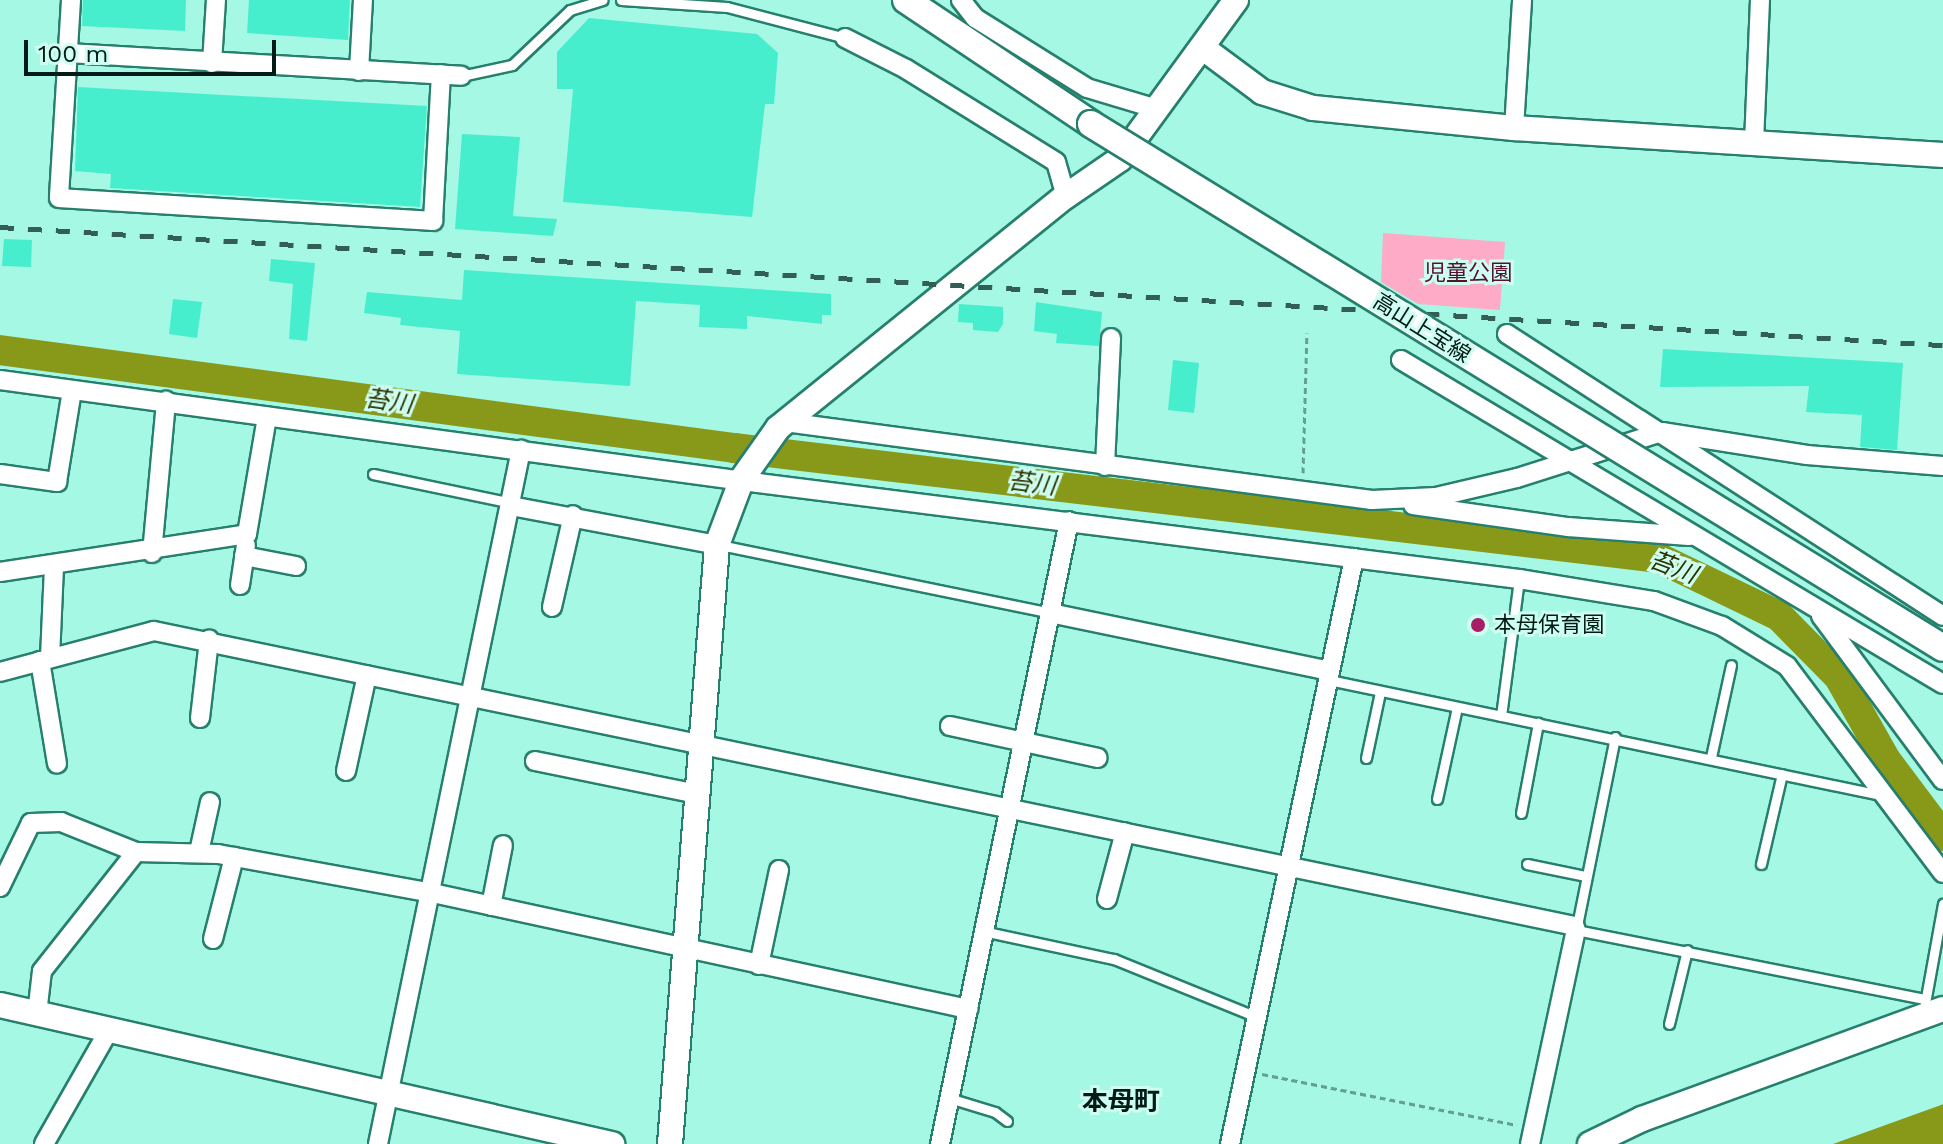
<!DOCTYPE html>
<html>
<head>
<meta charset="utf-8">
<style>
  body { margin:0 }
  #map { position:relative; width:1943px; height:1144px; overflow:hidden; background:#a5f8e4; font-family:"Work Sans","Noto Sans JP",sans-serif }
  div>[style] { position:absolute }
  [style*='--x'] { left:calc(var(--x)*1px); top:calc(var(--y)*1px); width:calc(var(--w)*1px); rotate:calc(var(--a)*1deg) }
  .green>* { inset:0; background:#feabc8 }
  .water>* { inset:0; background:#889819 }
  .river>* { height:30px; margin:-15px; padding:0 15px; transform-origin:15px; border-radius:15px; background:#889819 }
  .building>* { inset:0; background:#47eece }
  .path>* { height:3px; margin-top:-1.5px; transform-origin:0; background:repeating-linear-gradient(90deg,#649f91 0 6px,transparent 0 10px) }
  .roads { filter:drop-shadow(2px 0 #277f6d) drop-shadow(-2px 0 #277f6d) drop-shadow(0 2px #277f6d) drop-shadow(0 -2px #277f6d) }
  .lane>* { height:9px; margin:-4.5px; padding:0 4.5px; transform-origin:4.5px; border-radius:4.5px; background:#fff }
  .street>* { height:18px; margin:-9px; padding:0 9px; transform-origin:9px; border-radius:9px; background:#fff }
  .secondary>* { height:24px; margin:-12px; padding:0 12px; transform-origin:12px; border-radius:12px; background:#fff }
  .primary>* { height:26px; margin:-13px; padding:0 13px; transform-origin:13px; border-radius:13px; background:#fff }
  .rail>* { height:5px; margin-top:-2.5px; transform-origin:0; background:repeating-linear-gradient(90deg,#335e55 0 14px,transparent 0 28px) }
  .bridges { filter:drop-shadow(2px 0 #277f6d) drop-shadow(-2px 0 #277f6d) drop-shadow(0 2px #277f6d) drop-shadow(0 -2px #277f6d) }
  .primary-bridge>* { height:26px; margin:-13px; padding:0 13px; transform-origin:13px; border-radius:13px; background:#fff }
  .dots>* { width:22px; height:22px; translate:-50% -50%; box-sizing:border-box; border:4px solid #cefef1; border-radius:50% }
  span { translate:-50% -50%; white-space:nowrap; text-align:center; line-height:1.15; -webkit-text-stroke:6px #cefef1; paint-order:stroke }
  .park-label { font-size:22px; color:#551130 }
  .street-label { font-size:22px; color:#021b16 }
  .poi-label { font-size:22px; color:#021b16 }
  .left { translate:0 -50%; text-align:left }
  .water-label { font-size:24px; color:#2d3302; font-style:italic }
  .quarter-label { font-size:26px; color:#021b16; font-weight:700 }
  .scale { position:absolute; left:24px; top:40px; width:252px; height:36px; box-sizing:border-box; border:4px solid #021b16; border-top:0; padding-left:10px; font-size:24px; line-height:28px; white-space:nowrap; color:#021b16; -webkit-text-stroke:6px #cefef1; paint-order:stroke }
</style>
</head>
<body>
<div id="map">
  <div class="green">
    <i style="clip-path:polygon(1383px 233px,1505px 242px,1500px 310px,1418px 304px,1381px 282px)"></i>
  </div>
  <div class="water">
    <i style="clip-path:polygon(1943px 1104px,1943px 1144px,1833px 1144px,1941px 1105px)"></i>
  </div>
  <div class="river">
    <i style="--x:0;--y:350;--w:741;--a:7.6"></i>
    <i style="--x:734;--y:448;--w:932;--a:6.78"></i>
    <i style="--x:1659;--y:558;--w:133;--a:25.8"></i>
    <i style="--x:1779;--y:616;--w:86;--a:45.5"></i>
    <i style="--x:1839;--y:677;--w:95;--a:60.5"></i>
    <i style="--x:1886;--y:760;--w:95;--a:53.1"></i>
  </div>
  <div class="building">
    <i style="clip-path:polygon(83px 0,186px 0,185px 31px,82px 26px)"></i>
    <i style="clip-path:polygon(249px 0,350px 0,348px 40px,247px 33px)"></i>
    <i style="clip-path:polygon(589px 18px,757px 34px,778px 53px,774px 104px,765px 104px,752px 217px,563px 202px,573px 89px,557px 89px,557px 52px)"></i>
    <i style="clip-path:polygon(78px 87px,427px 106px,420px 207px,110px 188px,111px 174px,75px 171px)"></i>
    <i style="clip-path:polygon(462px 134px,520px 137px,513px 216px,557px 219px,553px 236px,455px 229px)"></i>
    <i style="clip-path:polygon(4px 239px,32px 240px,31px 267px,2px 266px)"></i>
    <i style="clip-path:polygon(271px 259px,315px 263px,307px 341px,289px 339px,293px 284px,269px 281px)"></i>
    <i style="clip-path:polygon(464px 270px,831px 294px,831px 315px,822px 315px,822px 324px,747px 316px,747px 329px,699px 327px,700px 305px,636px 301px,630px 386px,457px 374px,460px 331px,400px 325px,401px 318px,364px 313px,367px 292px,462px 300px)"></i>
    <i style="clip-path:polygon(173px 299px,202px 302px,197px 338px,169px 334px)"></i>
    <i style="clip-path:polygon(1036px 302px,1102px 312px,1099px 346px,1056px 343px,1057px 334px,1034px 331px)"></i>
    <i style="clip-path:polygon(959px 304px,1003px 307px,1003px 324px,998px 332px,973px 330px,973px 323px,958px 322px)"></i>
    <i style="clip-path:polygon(1663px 349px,1903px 363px,1897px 450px,1860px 447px,1862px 415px,1806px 412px,1809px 386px,1660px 387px)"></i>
    <i style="clip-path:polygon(1173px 360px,1199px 363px,1194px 413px,1168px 410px)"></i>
  </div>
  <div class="path">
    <i style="--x:1303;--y:473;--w:140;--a:-88.4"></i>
    <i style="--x:1262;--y:1074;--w:260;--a:11.3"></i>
  </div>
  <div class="roads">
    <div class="lane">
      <i style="--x:621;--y:0;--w:106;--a:3.8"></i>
      <i style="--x:727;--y:7;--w:122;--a:14.7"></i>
      <i style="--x:461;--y:76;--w:52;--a:-12.2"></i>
      <i style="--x:512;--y:65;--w:80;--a:-43.5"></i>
      <i style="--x:570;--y:10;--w:34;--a:-17"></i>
      <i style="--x:373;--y:474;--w:142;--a:11.8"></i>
      <i style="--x:720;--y:545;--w:337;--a:11.6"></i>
      <i style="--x:1329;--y:680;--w:564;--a:11.77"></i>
      <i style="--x:1501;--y:716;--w:138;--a:-82.5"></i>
      <i style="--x:1615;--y:737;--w:197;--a:101.4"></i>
      <i style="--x:1576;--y:930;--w:354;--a:11.2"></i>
      <i style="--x:1711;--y:757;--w:94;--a:-77.7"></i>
      <i style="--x:1366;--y:758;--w:67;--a:-78"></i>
      <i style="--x:1437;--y:799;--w:94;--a:-77.7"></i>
      <i style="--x:1521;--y:813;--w:92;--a:-79.3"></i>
      <i style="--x:1527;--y:864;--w:59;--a:11.7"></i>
      <i style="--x:1761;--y:864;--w:92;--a:-76.9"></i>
      <i style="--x:983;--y:931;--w:134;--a:12.1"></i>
      <i style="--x:1114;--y:959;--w:154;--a:22.1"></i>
      <i style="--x:1925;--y:1003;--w:101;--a:-79.7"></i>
      <i style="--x:1669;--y:1024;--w:76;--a:-76.3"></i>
      <i style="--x:949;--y:1098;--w:48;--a:16.9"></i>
      <i style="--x:995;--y:1112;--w:15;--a:37"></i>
    </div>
    <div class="street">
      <i style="--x:71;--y:0;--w:198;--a:93.5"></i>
      <i style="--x:59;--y:198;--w:375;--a:3.5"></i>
      <i style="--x:433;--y:221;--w:147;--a:-86.9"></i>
      <i style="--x:961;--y:0;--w:23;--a:52"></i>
      <i style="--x:975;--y:18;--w:132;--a:32"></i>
      <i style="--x:1087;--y:88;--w:73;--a:16.7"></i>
      <i style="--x:845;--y:38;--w:68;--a:26.9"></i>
      <i style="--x:906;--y:69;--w:176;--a:31.8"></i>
      <i style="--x:1056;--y:162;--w:35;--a:74"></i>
      <i style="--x:68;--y:53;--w:394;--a:3.3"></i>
      <i style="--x:212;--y:63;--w:63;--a:-86.4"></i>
      <i style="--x:359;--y:71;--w:71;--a:-86.8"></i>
      <i style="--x:1514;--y:128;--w:128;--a:-86.4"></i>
      <i style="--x:1754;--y:143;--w:143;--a:-87.6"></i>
      <i style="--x:1507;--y:334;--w:519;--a:32.89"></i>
      <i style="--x:1401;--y:360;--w:631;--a:30.87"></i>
      <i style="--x:0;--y:380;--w:765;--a:7.74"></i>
      <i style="--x:758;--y:483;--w:767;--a:7.19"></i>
      <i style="--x:1519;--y:579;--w:137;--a:9.3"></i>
      <i style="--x:1654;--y:601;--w:72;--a:20.2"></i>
      <i style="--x:1722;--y:626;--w:76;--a:31.6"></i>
      <i style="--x:1787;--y:666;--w:259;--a:53"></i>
      <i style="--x:785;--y:422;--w:592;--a:7.57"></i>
      <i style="--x:1372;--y:500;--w:64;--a:-2.7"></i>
      <i style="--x:1436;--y:497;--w:83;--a:-13.2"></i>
      <i style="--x:1517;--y:478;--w:152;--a:-17.6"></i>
      <i style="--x:1662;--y:432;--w:147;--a:9"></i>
      <i style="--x:1807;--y:455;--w:136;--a:4.6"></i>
      <i style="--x:1105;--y:466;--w:128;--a:-87.3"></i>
      <i style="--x:0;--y:474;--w:58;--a:8"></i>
      <i style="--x:57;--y:482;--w:93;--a:-80.7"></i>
      <i style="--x:1413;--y:505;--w:157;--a:8.1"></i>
      <i style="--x:1568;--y:527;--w:121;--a:4.3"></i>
      <i style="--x:511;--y:506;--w:210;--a:10.7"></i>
      <i style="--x:152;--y:553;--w:153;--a:-84.7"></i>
      <i style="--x:244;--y:556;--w:53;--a:10.9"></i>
      <i style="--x:0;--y:572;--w:250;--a:-8.7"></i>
      <i style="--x:247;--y:534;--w:119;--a:-80.3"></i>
      <i style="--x:240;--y:585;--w:40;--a:-81.5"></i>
      <i style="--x:552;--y:607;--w:94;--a:-77.1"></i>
      <i style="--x:1050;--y:613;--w:285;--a:11.7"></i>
      <i style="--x:1821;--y:616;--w:204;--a:53.4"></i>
      <i style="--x:50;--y:658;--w:93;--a:-87.5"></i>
      <i style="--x:40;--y:661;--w:104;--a:80.6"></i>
      <i style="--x:0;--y:672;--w:159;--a:-14.9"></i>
      <i style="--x:154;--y:631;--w:1451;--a:11.73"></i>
      <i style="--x:200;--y:718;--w:79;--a:-83.4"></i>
      <i style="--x:950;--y:726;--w:151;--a:12.2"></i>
      <i style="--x:535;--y:761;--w:165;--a:11.5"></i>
      <i style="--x:346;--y:771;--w:98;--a:-77.7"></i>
      <i style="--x:199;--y:852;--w:51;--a:-77.6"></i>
      <i style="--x:0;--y:887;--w:71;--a:-64.2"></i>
      <i style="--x:31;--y:823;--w:30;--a:-2"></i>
      <i style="--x:61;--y:822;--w:81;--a:21.8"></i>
      <i style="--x:136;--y:852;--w:82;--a:1.4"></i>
      <i style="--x:218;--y:854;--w:213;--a:10.3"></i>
      <i style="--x:428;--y:892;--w:553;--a:12.23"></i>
      <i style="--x:1107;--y:899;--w:69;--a:-75"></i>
      <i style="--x:491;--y:906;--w:62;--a:-78.9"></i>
      <i style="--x:213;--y:939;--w:85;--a:-75.6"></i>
      <i style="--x:759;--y:965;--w:97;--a:-78.1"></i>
      <i style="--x:37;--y:1014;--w:43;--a:-83.4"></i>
      <i style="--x:42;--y:971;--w:152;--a:-51.7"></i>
      <i style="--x:44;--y:1144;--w:131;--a:-60.3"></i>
      <i style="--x:378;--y:1144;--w:709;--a:-78.36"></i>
      <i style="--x:940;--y:1144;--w:636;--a:-78.3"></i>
      <i style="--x:1230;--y:1144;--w:599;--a:-78.05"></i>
      <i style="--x:1530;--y:1144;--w:219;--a:-77.9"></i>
    </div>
    <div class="secondary">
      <i style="--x:1203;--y:48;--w:74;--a:36.7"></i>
      <i style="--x:1262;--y:92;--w:53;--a:17.4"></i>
      <i style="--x:1313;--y:108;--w:202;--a:5.7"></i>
      <i style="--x:1514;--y:128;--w:430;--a:3.6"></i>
      <i style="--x:0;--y:1005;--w:628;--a:12.8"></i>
      <i style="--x:670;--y:1144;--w:601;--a:-85.51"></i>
      <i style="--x:717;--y:545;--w:71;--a:-69.3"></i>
      <i style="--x:742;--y:479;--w:62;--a:-54.8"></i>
      <i style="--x:778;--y:428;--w:370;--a:-38.9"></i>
      <i style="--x:1066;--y:196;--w:65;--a:-34.4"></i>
      <i style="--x:1120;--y:159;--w:197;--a:-53.9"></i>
      <i style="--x:1590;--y:1144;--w:58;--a:-25.7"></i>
      <i style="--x:1642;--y:1119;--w:320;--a:-20.1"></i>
    </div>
    <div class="primary">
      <i style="--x:906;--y:0;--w:223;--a:33.8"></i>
    </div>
  </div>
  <div class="rail">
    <i style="--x:0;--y:227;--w:1947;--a:3.48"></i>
  </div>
  <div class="bridges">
    <div class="primary-bridge">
      <i style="--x:1091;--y:124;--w:1000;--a:31.59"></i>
    </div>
  </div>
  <div class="dots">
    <i style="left:1478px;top:625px;background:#a81e62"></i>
  </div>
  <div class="park-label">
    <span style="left:1468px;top:273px">児童公園</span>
  </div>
  <div class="street-label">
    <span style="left:1422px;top:328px;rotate:32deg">高山上宝線</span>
  </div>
  <div class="poi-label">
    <span class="left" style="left:1494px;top:625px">本母保育園</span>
  </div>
  <div class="water-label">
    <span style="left:389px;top:402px;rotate:8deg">苔川</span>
    <span style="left:1032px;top:484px;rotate:7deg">苔川</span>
    <span style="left:1673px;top:568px;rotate:21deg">苔川</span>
  </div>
  <div class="quarter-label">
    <span style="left:1121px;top:1102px">本母町</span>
  </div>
  <div class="scale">100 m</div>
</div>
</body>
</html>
